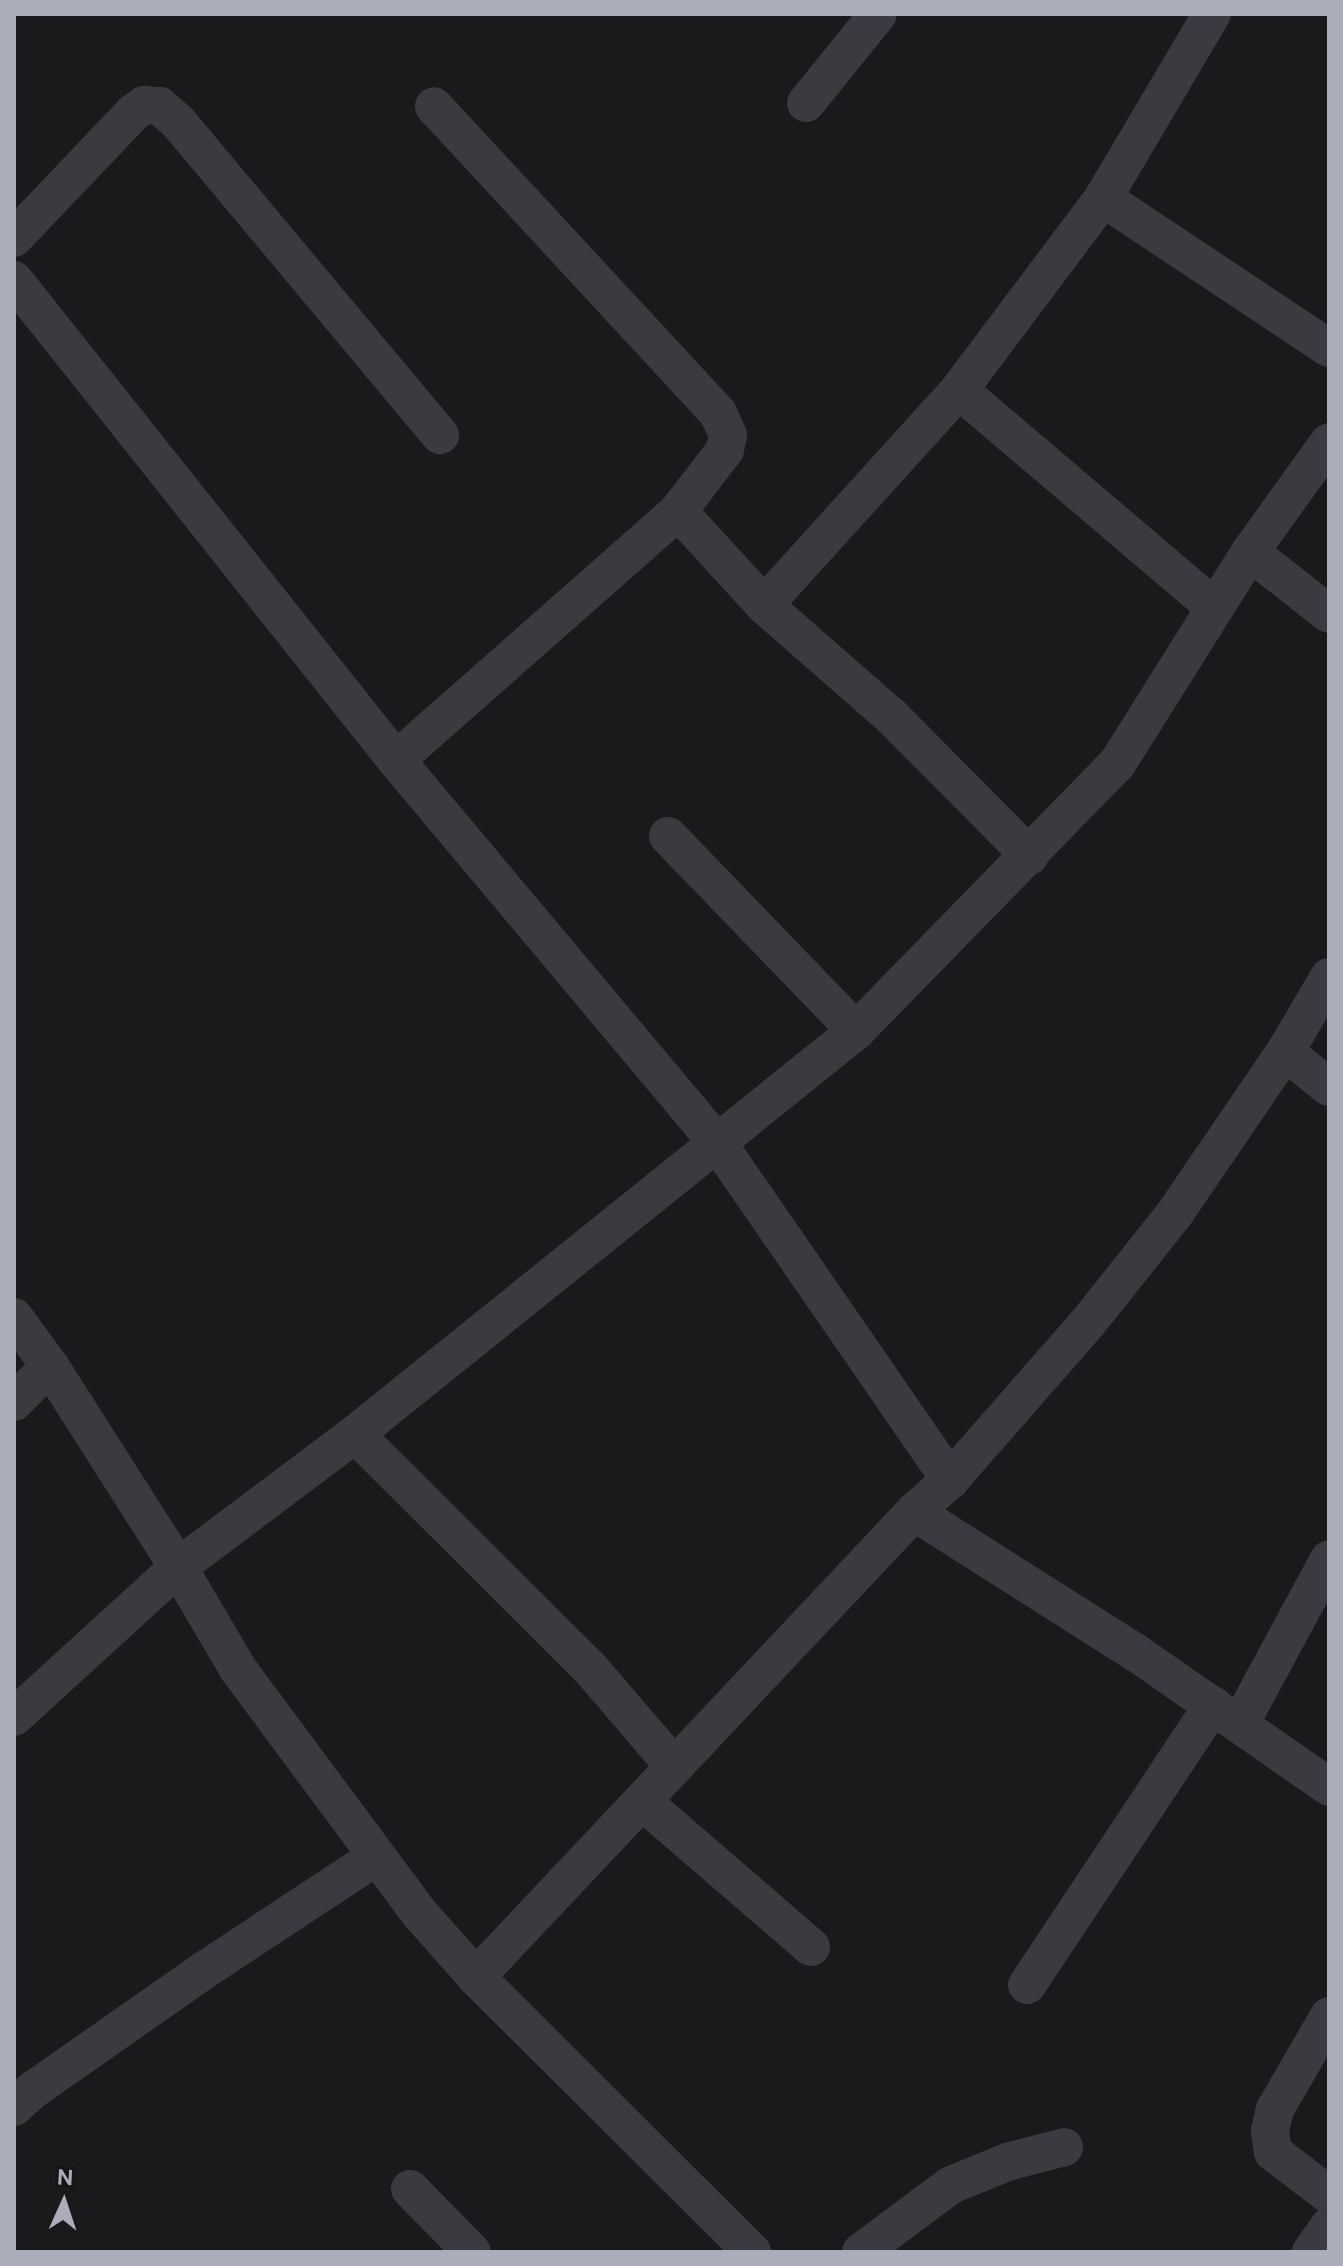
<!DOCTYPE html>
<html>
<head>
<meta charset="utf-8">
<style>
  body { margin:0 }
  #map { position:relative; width:1343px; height:2266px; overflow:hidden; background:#1a191b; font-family:"DM Sans",sans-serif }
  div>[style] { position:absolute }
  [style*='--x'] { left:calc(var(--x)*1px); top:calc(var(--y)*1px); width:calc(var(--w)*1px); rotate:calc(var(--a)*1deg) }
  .minor>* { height:38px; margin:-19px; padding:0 19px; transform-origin:19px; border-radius:19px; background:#3b3a40 }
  span { translate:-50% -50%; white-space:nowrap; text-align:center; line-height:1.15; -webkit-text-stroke:8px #151416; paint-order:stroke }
  .frame { position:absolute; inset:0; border:16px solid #acadba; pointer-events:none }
  .north { position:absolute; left:24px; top:2162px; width:80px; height:80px; -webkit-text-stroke:6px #151416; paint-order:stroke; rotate:3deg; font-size:22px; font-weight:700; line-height:32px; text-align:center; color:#acadba }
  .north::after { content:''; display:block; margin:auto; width:28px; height:36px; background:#acadba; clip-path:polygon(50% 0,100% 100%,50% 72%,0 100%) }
</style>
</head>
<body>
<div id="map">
  <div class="minor">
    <i style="--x:806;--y:103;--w:114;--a:-51"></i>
    <i style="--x:1103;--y:198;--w:271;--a:33.6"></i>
    <i style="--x:14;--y:238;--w:173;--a:-46.4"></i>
    <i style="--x:133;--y:113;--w:14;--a:-36"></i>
    <i style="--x:144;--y:105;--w:16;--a:4"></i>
    <i style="--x:160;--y:106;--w:25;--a:42"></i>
    <i style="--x:179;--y:123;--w:407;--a:50.1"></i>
    <i style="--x:14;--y:280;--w:613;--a:51.49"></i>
    <i style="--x:396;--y:760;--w:499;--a:50"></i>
    <i style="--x:717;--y:1142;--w:411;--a:55.4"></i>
    <i style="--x:959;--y:390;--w:335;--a:40.4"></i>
    <i style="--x:678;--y:511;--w:127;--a:47.5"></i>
    <i style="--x:764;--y:605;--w:169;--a:41.2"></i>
    <i style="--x:891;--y:716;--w:197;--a:45.2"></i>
    <i style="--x:1250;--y:552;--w:100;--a:38.1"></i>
    <i style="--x:764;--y:605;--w:290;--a:-47.8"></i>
    <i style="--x:959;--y:390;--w:240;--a:-53.1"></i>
    <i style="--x:1103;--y:198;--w:214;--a:-59.4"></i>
    <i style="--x:396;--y:760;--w:376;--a:-41.4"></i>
    <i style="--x:678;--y:511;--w:77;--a:-52.4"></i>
    <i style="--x:725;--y:450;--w:15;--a:-79"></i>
    <i style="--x:728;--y:435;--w:24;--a:-114"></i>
    <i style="--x:718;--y:413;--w:418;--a:-132.8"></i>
    <i style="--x:668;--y:836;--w:271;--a:46"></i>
    <i style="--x:1285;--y:1052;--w:56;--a:38.5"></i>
    <i style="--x:14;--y:1317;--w:61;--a:53.7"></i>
    <i style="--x:50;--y:1366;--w:238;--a:57.5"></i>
    <i style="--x:178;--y:1567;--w:118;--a:59.5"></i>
    <i style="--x:238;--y:1669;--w:307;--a:53.4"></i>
    <i style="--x:421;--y:1915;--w:83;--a:48.4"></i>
    <i style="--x:476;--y:1977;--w:390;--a:44.9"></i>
    <i style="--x:14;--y:1402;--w:51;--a:-45"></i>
    <i style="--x:355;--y:1434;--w:330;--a:44.9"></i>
    <i style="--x:589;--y:1667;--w:129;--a:49.4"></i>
    <i style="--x:914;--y:1512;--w:262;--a:32.4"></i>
    <i style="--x:1135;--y:1652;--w:236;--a:34.8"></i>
    <i style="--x:14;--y:1717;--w:222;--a:-42.4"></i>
    <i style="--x:178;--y:1567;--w:221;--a:-36.9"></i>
    <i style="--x:355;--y:1434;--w:643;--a:-38.81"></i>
    <i style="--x:856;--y:1031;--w:373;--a:-45.7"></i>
    <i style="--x:1117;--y:764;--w:250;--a:-57.9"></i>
    <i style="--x:1250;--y:552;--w:135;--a:-54.3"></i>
    <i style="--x:1241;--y:1722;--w:185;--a:-61.6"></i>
    <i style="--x:643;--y:1802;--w:222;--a:40.8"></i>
    <i style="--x:476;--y:1977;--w:639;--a:-46.71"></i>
    <i style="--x:914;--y:1512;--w:48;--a:-41.6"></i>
    <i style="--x:950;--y:1480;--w:213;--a:-48.8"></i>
    <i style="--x:1090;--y:1320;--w:137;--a:-51.5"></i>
    <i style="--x:1175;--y:1213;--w:195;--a:-55.7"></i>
    <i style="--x:1285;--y:1052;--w:87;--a:-59.6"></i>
    <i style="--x:1027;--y:1985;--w:336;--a:-56.4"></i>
    <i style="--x:1329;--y:2016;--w:108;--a:120.1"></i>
    <i style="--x:1275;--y:2109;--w:23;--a:103"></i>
    <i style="--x:1270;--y:2131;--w:21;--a:82"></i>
    <i style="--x:1273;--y:2152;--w:71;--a:37.5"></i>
    <i style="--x:14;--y:2107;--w:25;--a:-42"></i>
    <i style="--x:33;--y:2090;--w:211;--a:-35"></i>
    <i style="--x:206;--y:1969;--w:204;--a:-33.4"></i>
    <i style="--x:410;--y:2189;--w:88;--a:45.5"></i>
    <i style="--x:861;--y:2252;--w:112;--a:-36.7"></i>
    <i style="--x:951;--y:2185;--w:61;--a:-22.3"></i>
    <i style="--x:1007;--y:2162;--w:59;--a:-14.7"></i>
    <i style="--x:1311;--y:2252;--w:32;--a:-55"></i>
  </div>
  <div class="frame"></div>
  <div class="north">N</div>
</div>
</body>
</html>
